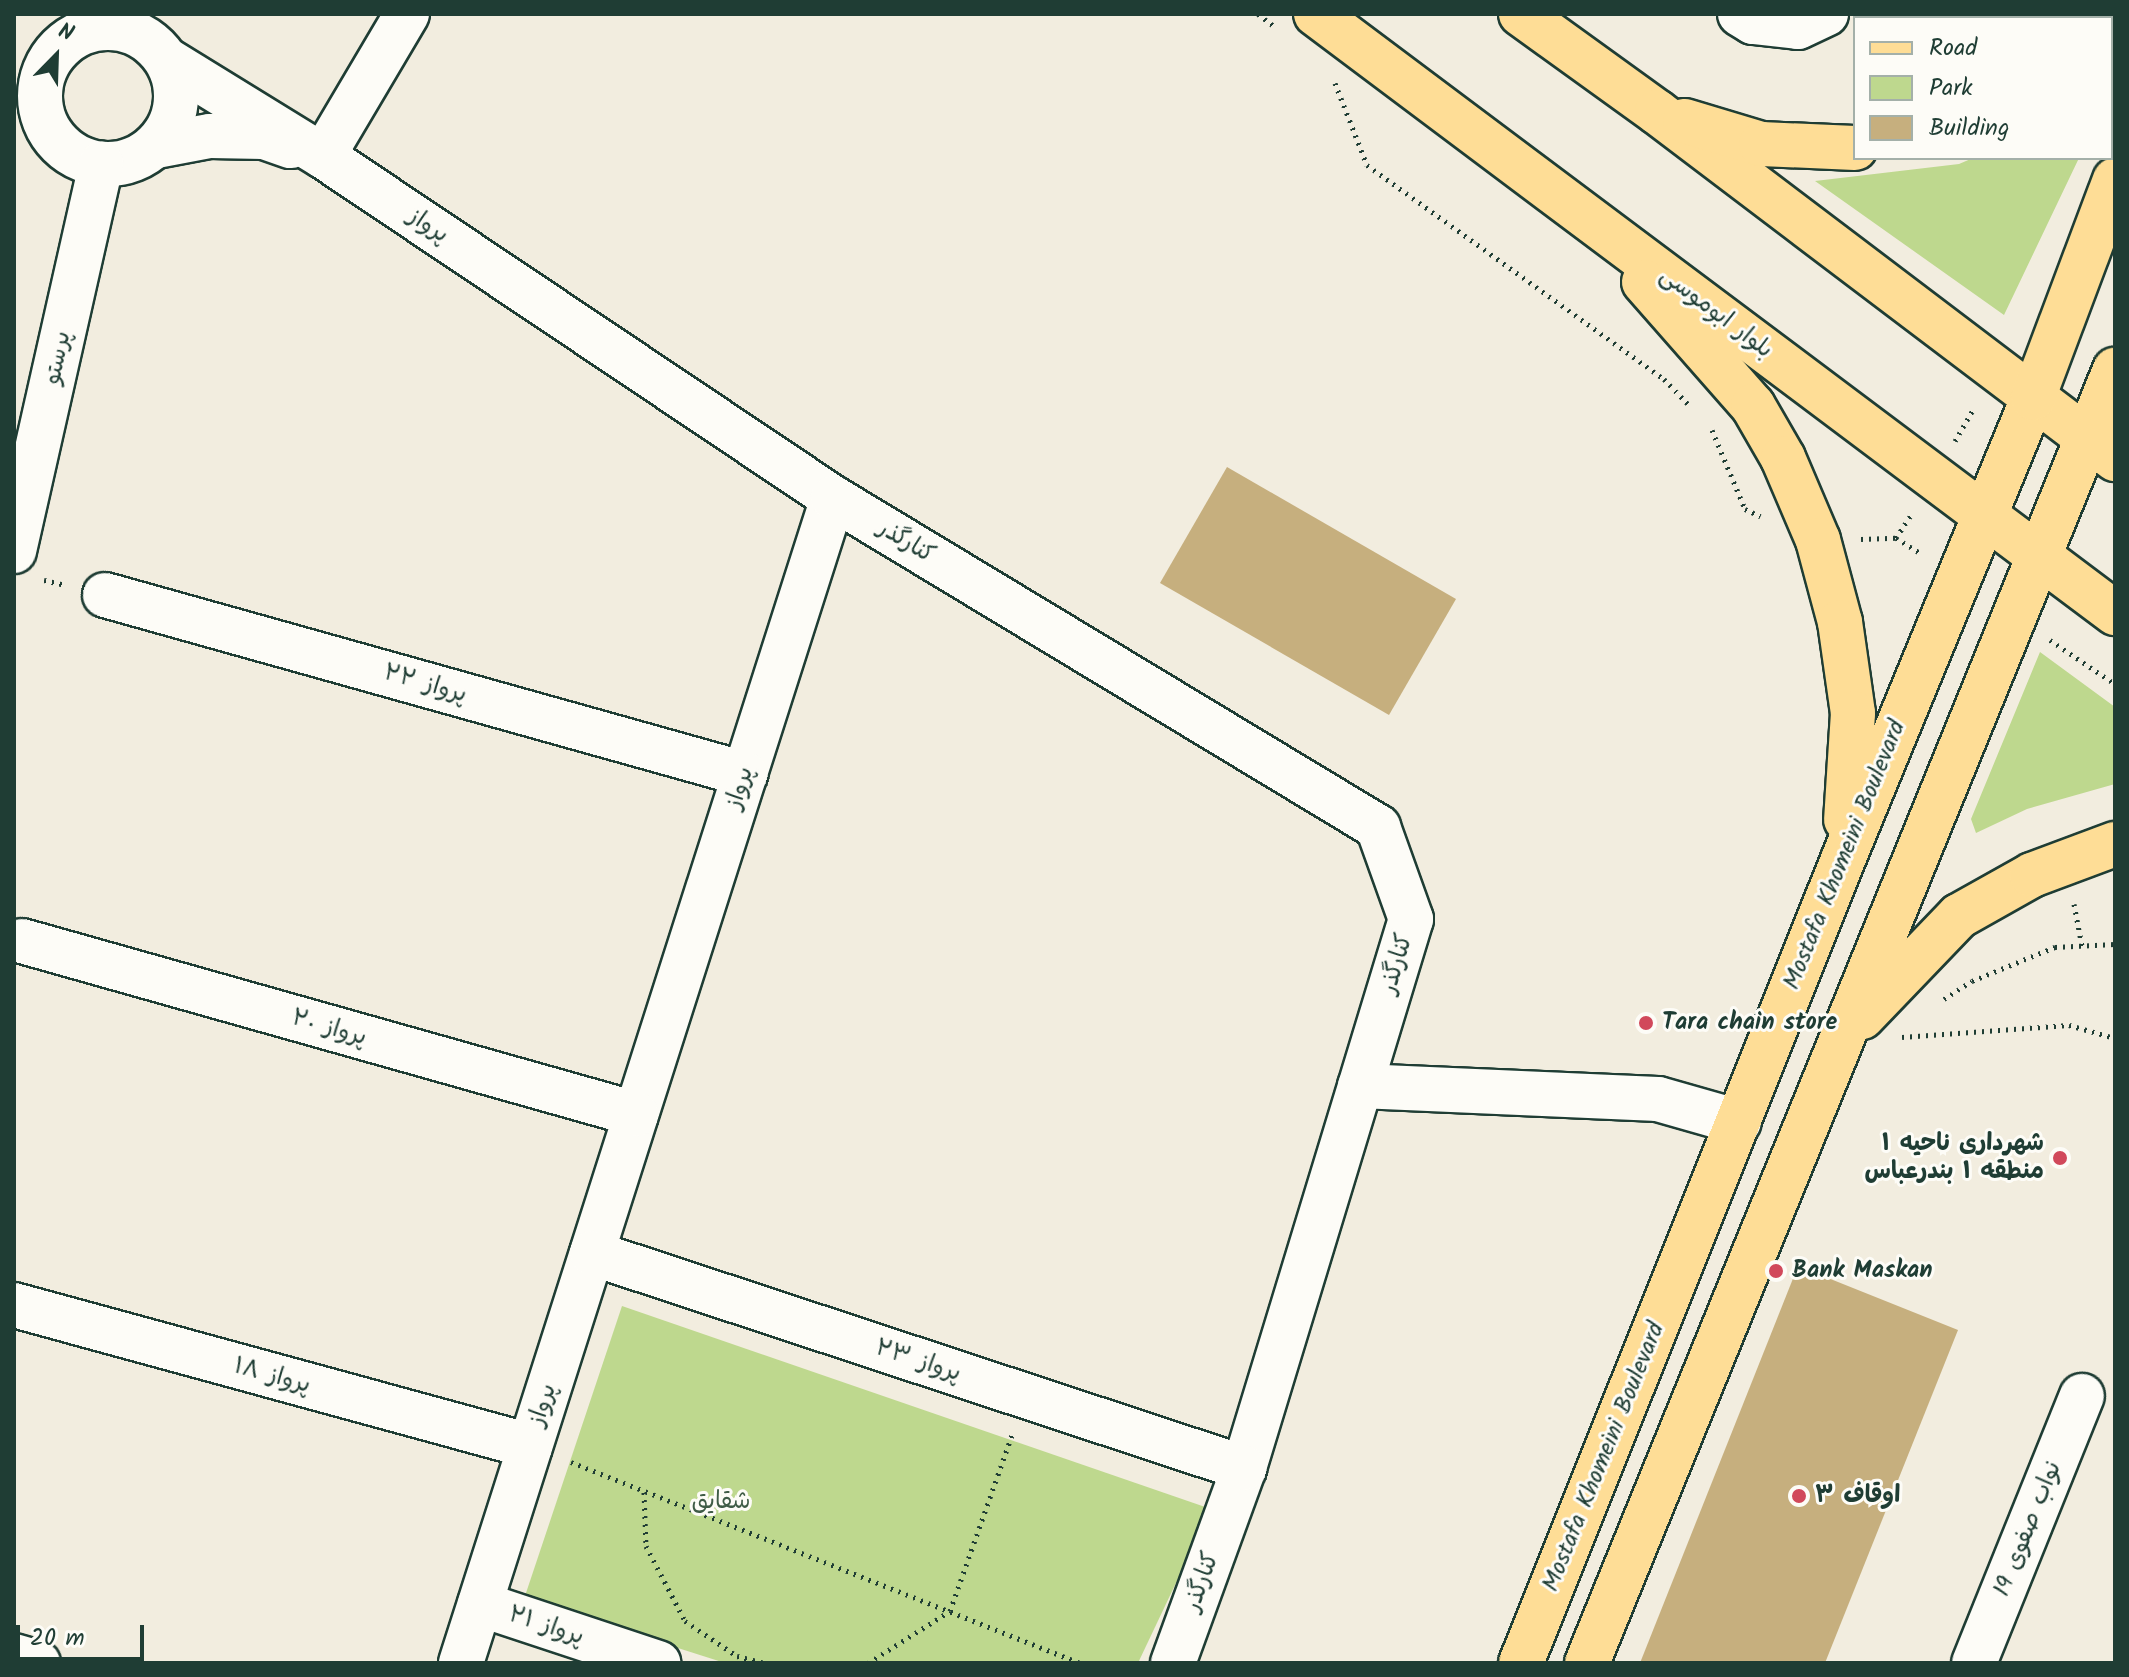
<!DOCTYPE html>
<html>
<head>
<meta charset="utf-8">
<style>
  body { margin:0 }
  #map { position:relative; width:2129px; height:1677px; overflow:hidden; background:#f2eddf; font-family:Kalam,"Playpen Sans Arabic",sans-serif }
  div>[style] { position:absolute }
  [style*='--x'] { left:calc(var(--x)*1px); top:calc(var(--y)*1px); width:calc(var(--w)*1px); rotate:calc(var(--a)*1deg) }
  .green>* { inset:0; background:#bed88e }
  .building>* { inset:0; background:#c6af7e }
  .path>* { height:5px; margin-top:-2.5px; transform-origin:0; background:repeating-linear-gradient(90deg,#1f3d34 0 2px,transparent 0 8px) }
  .roads { filter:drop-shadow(2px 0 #1f3d34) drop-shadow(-2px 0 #1f3d34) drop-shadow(0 2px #1f3d34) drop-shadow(0 -2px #1f3d34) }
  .minor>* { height:44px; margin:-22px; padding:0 22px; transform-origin:22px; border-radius:22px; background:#fdfcf7 }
  .minor>.ring { margin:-22px; padding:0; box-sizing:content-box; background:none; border:44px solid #fdfcf7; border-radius:50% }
  .major>* { height:44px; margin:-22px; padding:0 22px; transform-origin:22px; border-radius:22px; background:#fedd96 }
  .dots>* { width:22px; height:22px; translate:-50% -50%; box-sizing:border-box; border:4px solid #fdfcf7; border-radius:50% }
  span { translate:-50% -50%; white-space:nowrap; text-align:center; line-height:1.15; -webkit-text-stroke:6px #fdfcf7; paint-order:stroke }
  .street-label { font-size:24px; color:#1f3d34 }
  .poi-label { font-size:24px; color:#1f3d34; font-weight:700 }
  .left { translate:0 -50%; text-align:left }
  .right { translate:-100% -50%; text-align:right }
  .park-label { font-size:24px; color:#3f5c46 }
  .frame { position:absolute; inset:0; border:16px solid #1f3d34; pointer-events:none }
  .legend { position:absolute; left:1853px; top:16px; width:260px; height:144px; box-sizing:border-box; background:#fdfcf7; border:2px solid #a4b0a9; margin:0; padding:10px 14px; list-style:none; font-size:24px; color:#1f3d34 }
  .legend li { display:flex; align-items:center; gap:16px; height:40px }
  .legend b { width:40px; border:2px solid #a4b0a9 }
  .north { position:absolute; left:16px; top:16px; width:80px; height:80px; -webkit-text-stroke:6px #fdfcf7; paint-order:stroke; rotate:23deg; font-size:22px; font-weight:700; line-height:32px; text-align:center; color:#1f3d34 }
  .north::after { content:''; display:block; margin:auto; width:28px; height:36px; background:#1f3d34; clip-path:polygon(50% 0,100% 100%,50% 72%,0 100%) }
  .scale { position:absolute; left:16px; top:1625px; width:128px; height:36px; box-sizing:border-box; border:4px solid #1f3d34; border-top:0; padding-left:10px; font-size:24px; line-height:28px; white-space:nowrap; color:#1f3d34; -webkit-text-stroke:6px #fdfcf7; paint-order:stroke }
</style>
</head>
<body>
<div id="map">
  <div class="green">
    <i style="clip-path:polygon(1973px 158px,2079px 158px,2004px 315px,1815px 181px,1959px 164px)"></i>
    <i style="clip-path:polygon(2040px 652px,2115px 707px,2115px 784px,2027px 809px,1976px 833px,1971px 819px)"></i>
    <i style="clip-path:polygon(622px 1306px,1211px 1509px,1138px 1663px,725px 1663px,524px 1599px)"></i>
  </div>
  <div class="building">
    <i style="clip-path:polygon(1227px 467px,1456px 599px,1389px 715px,1160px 583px)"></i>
    <i style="clip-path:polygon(1798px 1266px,1958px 1330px,1825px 1663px,1640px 1663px)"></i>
  </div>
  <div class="path">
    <i style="--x:1258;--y:14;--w:20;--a:37"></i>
    <i style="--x:1335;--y:83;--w:88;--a:68.7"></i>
    <i style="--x:1367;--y:165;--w:366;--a:35.8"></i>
    <i style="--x:1664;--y:379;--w:36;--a:46"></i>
    <i style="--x:1712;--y:430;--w:86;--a:67.3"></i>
    <i style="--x:1745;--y:509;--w:17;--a:25"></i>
    <i style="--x:1955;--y:441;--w:38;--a:-60"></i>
    <i style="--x:1896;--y:538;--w:27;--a:-57"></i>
    <i style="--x:1861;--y:539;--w:35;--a:-2"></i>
    <i style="--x:1896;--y:538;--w:31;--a:32"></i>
    <i style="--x:44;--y:580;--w:22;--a:13"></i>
    <i style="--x:2050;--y:640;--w:78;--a:34.1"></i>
    <i style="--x:2074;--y:904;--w:43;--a:79.2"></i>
    <i style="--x:1944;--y:999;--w:33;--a:-33"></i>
    <i style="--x:1972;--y:981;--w:90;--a:-22.3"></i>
    <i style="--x:2055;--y:947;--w:60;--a:-2.9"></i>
    <i style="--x:1902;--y:1037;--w:167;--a:-4.1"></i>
    <i style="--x:2069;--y:1025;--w:48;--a:15.8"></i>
    <i style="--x:571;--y:1462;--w:547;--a:21.55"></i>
    <i style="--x:644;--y:1492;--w:54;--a:87.9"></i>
    <i style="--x:646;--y:1546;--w:85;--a:62.5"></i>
    <i style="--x:685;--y:1621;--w:63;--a:33.9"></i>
    <i style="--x:737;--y:1656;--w:30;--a:14"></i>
    <i style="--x:868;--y:1663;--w:97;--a:-32.4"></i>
    <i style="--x:950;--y:1611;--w:187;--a:-70.6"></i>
  </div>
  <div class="roads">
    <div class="minor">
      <i style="--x:1740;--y:14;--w:15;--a:32"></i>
      <i style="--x:1753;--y:22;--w:45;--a:6.3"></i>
      <i style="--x:1798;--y:27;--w:31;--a:-25"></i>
      <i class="ring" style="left:40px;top:28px;width:92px;height:92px"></i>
      <i style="--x:167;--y:60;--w:183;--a:31.6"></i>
      <i style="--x:323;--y:156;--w:614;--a:33.85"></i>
      <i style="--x:833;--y:498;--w:1223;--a:107.71"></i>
      <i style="--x:156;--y:146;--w:55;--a:-10.5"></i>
      <i style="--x:210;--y:136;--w:54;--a:1.1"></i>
      <i style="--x:264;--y:137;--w:28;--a:19"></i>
      <i style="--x:323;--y:156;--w:165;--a:-59.4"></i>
      <i style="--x:833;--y:498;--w:637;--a:31.12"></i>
      <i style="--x:1378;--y:827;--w:98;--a:70.3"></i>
      <i style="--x:1411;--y:919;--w:574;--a:106.92"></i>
      <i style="--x:1244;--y:1468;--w:208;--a:110"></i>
      <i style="--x:14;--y:551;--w:397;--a:-77.3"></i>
      <i style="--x:105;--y:595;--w:665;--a:15.63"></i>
      <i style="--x:22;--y:941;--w:638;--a:15.74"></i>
      <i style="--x:1360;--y:1086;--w:298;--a:2.5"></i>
      <i style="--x:1658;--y:1099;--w:84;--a:15.9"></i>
      <i style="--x:592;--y:1253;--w:687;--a:18.25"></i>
      <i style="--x:14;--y:1305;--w:535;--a:15.28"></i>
      <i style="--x:480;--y:1604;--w:188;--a:18.3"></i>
      <i style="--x:14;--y:1656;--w:25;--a:16"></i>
      <i style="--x:1974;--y:1663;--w:288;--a:-68"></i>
    </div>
    <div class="major">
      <i style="--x:1316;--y:14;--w:999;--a:36.86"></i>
      <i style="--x:1521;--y:14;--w:168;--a:35.8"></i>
      <i style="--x:1657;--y:112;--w:575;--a:37.15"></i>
      <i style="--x:2111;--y:50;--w:6;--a:-45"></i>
      <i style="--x:1685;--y:121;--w:79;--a:16.8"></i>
      <i style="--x:1761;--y:144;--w:94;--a:2.4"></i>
      <i style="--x:1644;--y:282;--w:165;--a:48.7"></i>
      <i style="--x:1753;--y:406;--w:60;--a:60"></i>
      <i style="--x:1783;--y:458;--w:89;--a:66.9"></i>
      <i style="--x:1818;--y:540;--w:85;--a:75"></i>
      <i style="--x:1840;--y:622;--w:92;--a:81.9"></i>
      <i style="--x:1853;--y:713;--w:107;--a:93.7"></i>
      <i style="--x:1862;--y:1017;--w:140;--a:-46.2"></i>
      <i style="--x:1959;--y:916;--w:84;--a:-29.3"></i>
      <i style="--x:2032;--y:875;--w:89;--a:-20.5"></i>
      <i style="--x:1521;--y:1663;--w:868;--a:-68.16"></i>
      <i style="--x:1844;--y:857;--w:496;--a:-67.6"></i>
      <i style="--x:2033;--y:398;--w:233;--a:-69.4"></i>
      <i style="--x:1587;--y:1663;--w:1397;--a:-67.79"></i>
    </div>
  </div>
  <div class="dots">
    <i style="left:1646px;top:1023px;background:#d1495b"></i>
    <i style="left:2060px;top:1158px;background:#d1495b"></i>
    <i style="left:1776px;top:1271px;background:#d1495b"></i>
    <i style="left:1799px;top:1496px;background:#d1495b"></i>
  </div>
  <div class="street-label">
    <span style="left:428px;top:226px;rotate:33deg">پرواز</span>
    <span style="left:1716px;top:313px;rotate:37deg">بلوار ابوموسی</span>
    <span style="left:58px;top:358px;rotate:-78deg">پرستو</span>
    <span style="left:906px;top:542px;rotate:31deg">کنارگذر</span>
    <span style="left:425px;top:684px;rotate:16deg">پرواز ۲۲</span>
    <span style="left:740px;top:788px;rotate:-72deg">پرواز</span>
    <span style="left:1845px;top:855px;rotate:-68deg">Mostafa Khomeini Boulevard</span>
    <span style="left:1397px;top:964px;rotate:-73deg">کنارگذر</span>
    <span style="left:329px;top:1028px;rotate:16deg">پرواز ۲۰</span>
    <span style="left:918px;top:1361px;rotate:18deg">پرواز ۲۳</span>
    <span style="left:272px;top:1376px;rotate:15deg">پرواز ۱۸</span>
    <span style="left:543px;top:1405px;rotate:-72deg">پرواز</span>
    <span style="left:1604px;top:1457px;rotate:-68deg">Mostafa Khomeini Boulevard</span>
    <span style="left:2028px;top:1529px;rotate:-68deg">نواب صفوی 19</span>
    <span style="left:1202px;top:1582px;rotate:-70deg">کنارگذر</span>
    <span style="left:546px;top:1626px;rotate:18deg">پرواز ۲۱</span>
  </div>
  <div class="poi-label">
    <span class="left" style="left:1662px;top:1023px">Tara chain store</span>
    <span class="right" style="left:2044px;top:1158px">شهرداری ناحیه ۱<br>منطقه ۱ بندرعباس</span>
    <span class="left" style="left:1792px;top:1271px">Bank Maskan</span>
    <span class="left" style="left:1815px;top:1496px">اوقاف ۳</span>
  </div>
  <div class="park-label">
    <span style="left:721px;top:1502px">شقایق</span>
  </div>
  <div class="frame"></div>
  <ul class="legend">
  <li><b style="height:10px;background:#fedd96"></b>Road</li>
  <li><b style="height:22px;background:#bed88e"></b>Park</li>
  <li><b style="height:22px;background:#c6af7e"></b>Building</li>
  </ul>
  <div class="north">N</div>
  <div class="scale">20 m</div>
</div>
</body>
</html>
